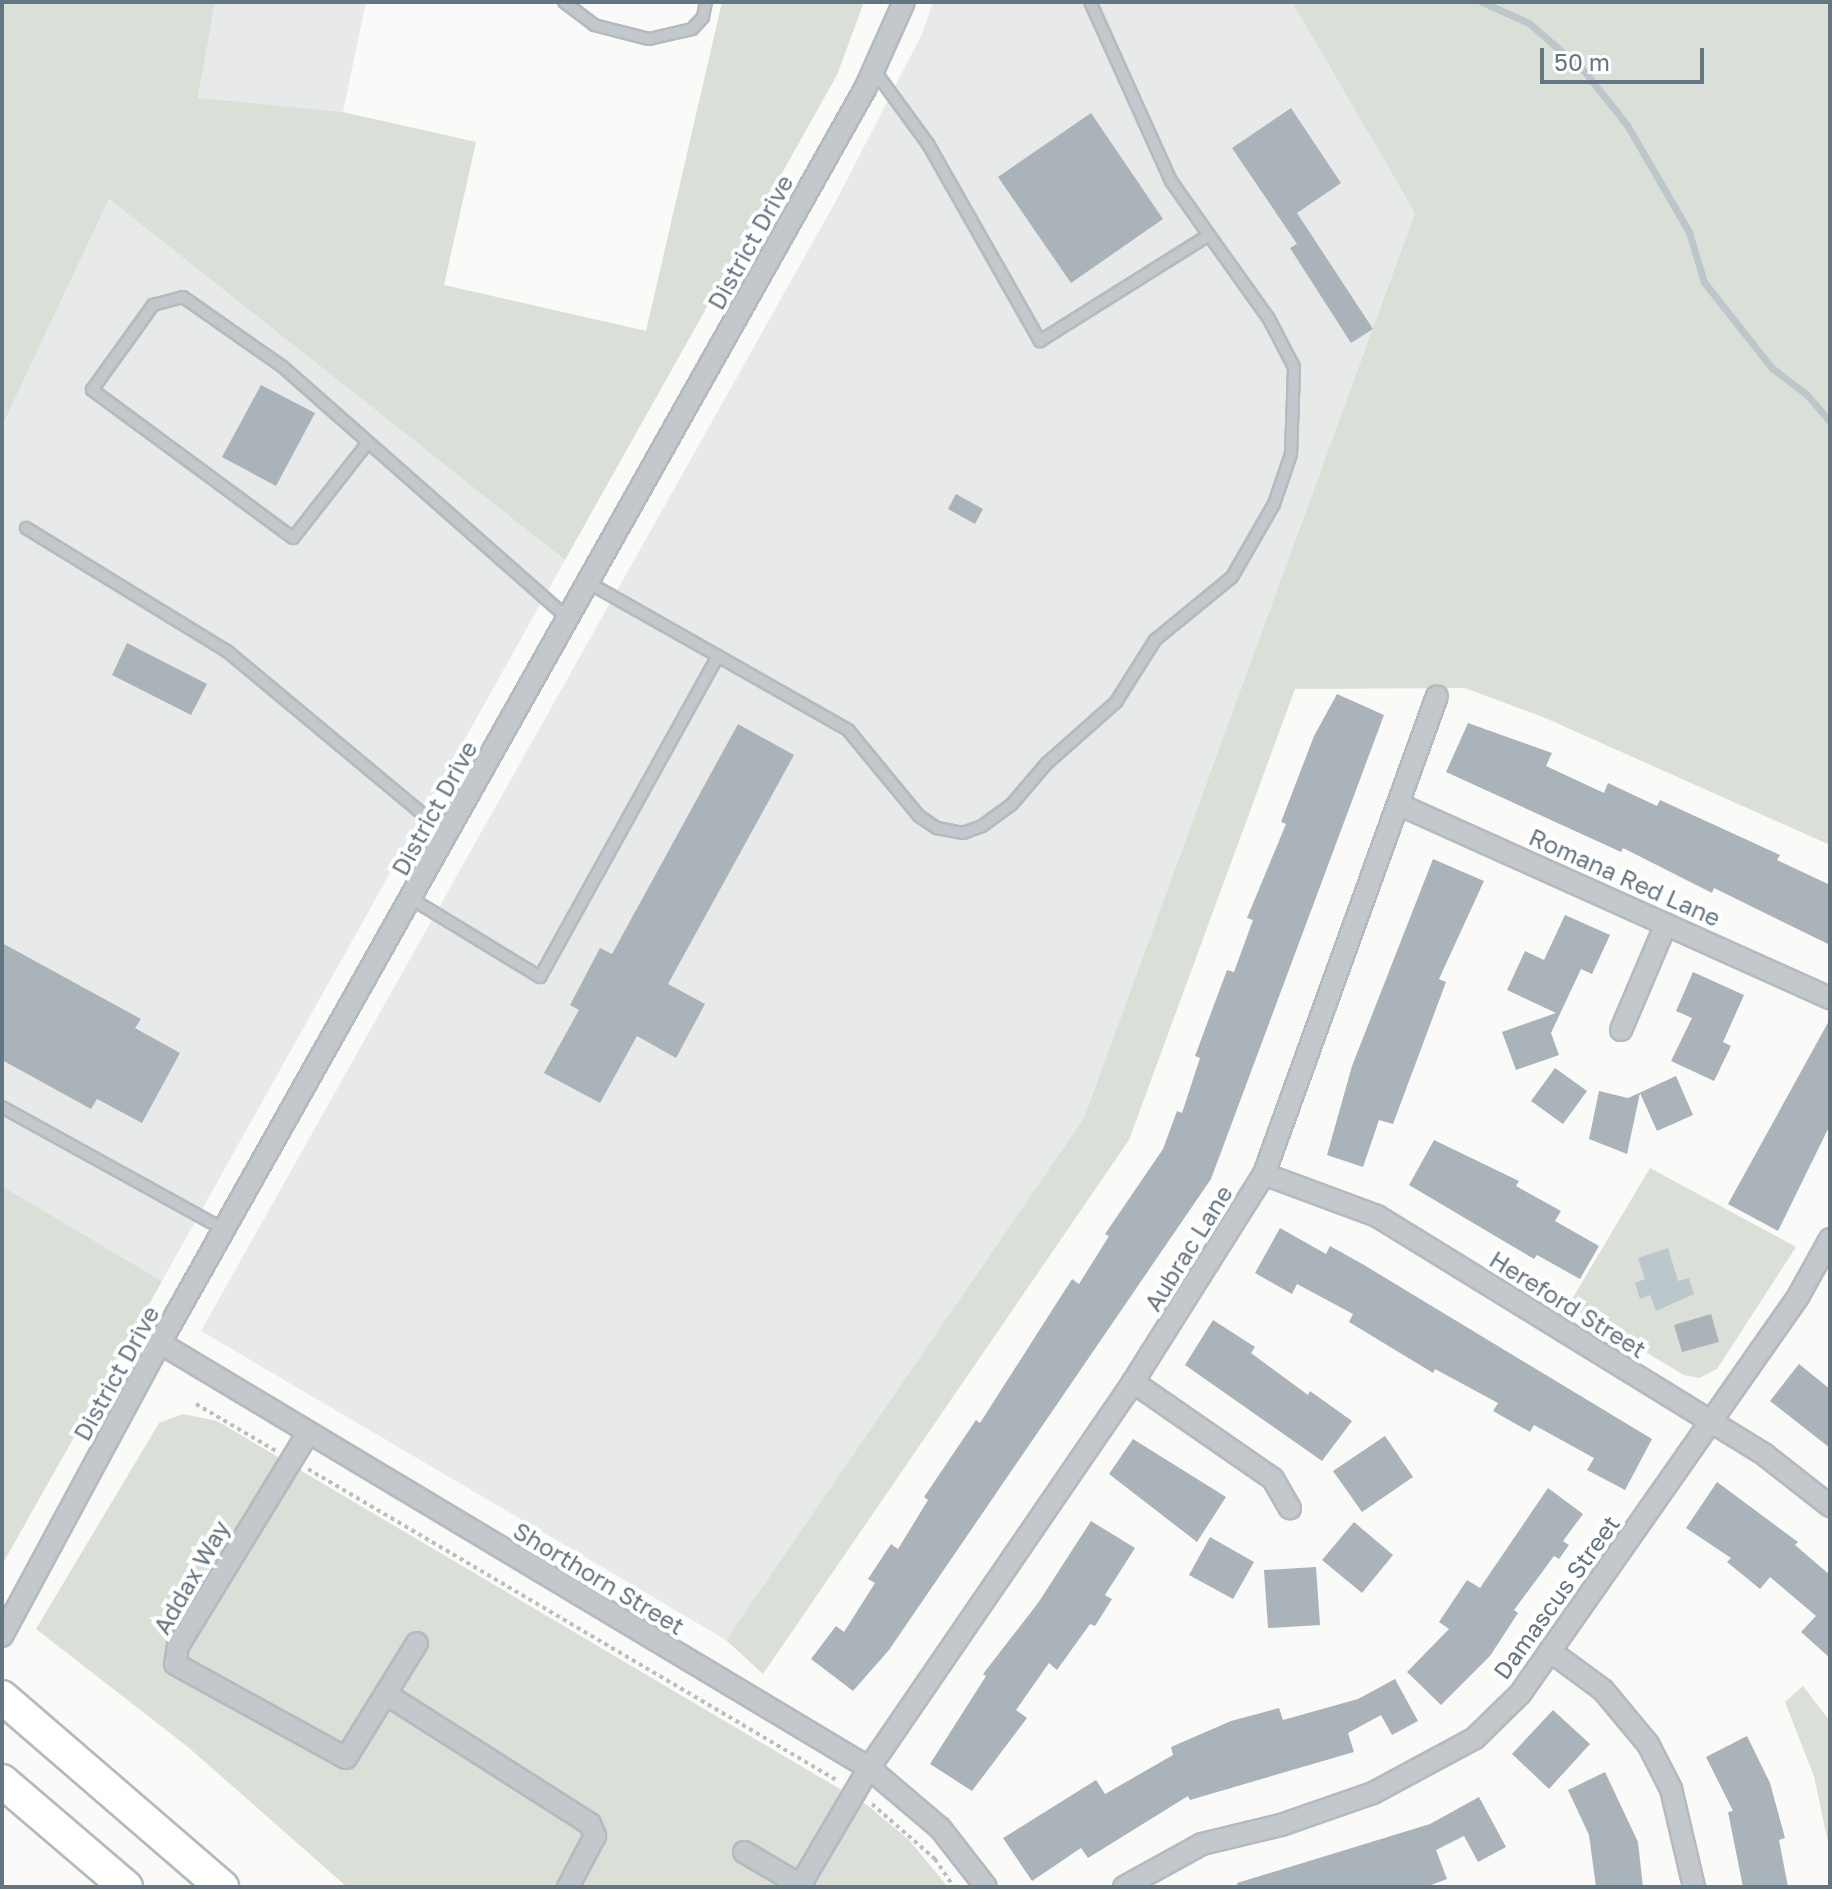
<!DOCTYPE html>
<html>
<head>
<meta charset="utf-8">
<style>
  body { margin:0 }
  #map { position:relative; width:1832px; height:1889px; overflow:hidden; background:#fafaf8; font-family:"Golos Text",sans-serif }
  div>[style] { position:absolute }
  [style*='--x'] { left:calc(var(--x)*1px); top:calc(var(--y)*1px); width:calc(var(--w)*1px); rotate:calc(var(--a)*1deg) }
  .built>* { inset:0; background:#e8e9e9 }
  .green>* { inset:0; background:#dadfd7 }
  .water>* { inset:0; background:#bbc7cb }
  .stream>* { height:7px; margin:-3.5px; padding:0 3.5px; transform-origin:3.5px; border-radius:3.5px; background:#bbc7cb }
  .building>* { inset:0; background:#aab3b9 }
  .path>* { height:4px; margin-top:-2px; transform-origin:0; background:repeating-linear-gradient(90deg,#bbbfc2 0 4px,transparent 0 8px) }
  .roads { filter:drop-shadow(2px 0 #b5babe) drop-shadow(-2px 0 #b5babe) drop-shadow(0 2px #b5babe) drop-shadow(0 -2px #b5babe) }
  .service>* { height:10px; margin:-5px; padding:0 5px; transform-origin:5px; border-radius:5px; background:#c3c8cc }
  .minor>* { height:20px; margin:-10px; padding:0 10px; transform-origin:10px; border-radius:10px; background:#c3c8cc }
  .primary>* { height:32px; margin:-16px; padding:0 16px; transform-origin:16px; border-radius:16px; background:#fff }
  span { translate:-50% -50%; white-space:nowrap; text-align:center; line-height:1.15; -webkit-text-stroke:8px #fff; paint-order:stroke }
  .street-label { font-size:24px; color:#657683 }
  .frame { position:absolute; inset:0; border:4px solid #657683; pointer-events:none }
  .scale { position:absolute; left:1540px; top:48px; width:164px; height:36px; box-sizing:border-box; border:4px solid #657683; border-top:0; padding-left:10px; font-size:24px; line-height:28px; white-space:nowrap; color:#657683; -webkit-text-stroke:6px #fff; paint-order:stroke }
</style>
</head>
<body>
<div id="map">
  <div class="built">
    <i style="clip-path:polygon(215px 2px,366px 2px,343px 112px,198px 99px)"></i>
    <i style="clip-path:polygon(933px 2px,1292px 2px,1415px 213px,1084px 1118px,726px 1640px,201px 1331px,837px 199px,922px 34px)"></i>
    <i style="clip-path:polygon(109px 199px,565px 560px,162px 1281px,2px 1186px,2px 426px)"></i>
  </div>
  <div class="green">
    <i style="clip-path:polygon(2px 2px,215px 2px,198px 98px,343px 112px,476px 142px,444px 285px,646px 331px,722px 2px,864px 2px,837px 75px,565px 560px,109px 199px,2px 426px)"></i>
    <i style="clip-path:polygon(1292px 2px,1830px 2px,1830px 845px,1543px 717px,1465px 688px,1295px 689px,1129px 1140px,763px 1674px,726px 1640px,1084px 1118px,1415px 213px)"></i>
    <i style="clip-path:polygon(1650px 1168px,1796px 1247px,1717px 1369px,1699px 1378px,1684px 1375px,1568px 1306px)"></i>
    <i style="clip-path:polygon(2px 1186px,162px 1281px,2px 1565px)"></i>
    <i style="clip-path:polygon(183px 1414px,217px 1421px,867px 1805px,909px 1840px,948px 1887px,347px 1887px,188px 1747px,36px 1629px,159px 1423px)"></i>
    <i style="clip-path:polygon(1803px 1686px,1830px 1721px,1830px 1852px,1814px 1776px,1785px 1702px)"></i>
  </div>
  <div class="water">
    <i style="clip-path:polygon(1668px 1248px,1678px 1281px,1689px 1278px,1694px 1294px,1656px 1311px,1650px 1295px,1640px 1299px,1635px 1283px,1645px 1279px,1638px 1258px)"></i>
  </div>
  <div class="stream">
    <i style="--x:1482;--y:2;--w:51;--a:24.1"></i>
    <i style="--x:1529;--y:23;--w:74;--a:41.2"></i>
    <i style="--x:1585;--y:72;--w:68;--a:51.6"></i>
    <i style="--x:1627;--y:125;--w:124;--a:59.9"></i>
    <i style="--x:1689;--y:232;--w:52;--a:73.3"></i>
    <i style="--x:1704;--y:282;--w:110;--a:51.7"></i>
    <i style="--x:1772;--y:368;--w:44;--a:37.6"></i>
    <i style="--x:1807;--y:395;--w:35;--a:49"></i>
  </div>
  <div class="building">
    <i style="clip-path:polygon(1291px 108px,1341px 183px,1297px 213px,1373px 329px,1351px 343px,1290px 248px,1297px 244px,1232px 148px)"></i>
    <i style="clip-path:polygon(1091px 113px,1163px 219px,1071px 283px,998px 177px)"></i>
    <i style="clip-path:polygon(261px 385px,315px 413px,276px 486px,222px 457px)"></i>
    <i style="clip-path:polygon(956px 494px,983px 509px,975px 524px,948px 509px)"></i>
    <i style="clip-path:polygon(127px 643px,207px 684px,191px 715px,112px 675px)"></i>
    <i style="clip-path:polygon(1337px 694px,1384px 715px,1211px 1179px,889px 1650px,853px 1691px,811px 1659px,836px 1626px,844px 1632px,875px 1583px,868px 1579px,891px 1544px,898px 1549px,928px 1500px,924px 1497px,976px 1420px,980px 1423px,1072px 1279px,1079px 1284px,1109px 1236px,1105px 1234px,1163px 1149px,1177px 1111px,1182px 1113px,1200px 1058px,1195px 1056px,1227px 970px,1234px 972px,1253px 920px,1247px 918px,1286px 824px,1281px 822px,1314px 736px)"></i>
    <i style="clip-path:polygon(1468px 723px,1552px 753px,1546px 766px,1604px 793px,1608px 783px,1657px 806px,1660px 800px,1780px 855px,1777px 860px,1830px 885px,1830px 945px,1714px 888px,1712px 893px,1623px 848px,1621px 852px,1446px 772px)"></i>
    <i style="clip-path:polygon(738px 724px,794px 755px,668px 984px,705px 1004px,676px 1058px,637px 1036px,600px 1103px,544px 1073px,579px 1010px,570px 1005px,600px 948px,612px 954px)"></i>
    <i style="clip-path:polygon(1433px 859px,1484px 881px,1439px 979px,1446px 982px,1393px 1124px,1379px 1120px,1363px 1167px,1327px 1155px,1352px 1066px)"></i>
    <i style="clip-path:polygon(1565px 915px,1610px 935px,1592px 974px,1581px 969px,1551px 1033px,1559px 1055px,1516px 1070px,1502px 1032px,1556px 1013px,1507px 990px,1525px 951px,1544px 960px)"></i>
    <i style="clip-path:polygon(2px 943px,141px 1019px,135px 1028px,180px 1053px,142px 1123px,97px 1099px,91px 1109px,2px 1060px)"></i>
    <i style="clip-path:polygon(1693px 972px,1744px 995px,1723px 1042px,1731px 1046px,1714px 1081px,1671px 1061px,1692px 1018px,1676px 1011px)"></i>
    <i style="clip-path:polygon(1830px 1019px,1830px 1125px,1778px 1231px,1728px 1204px)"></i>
    <i style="clip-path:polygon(1555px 1068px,1587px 1091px,1563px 1124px,1531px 1101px)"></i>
    <i style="clip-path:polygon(1676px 1076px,1693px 1115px,1657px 1131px,1640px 1093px,1627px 1154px,1589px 1139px,1599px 1091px,1628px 1098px)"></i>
    <i style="clip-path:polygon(1434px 1140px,1519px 1181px,1516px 1186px,1561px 1211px,1555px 1221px,1599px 1246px,1580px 1279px,1537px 1255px,1534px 1259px,1409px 1185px)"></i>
    <i style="clip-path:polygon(1280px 1228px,1326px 1254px,1330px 1246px,1364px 1265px,1652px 1439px,1625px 1490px,1587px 1470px,1594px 1458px,1534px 1425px,1530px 1432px,1493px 1411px,1498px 1403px,1435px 1369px,1433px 1373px,1349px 1322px,1353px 1314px,1297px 1284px,1292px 1294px,1255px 1273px)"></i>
    <i style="clip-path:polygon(1711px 1314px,1719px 1342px,1682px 1352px,1674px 1325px)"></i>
    <i style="clip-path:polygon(1213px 1320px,1255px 1347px,1251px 1353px,1308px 1395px,1310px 1391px,1352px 1421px,1322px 1461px,1185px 1365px)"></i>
    <i style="clip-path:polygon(1799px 1364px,1830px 1389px,1830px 1448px,1770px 1401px)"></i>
    <i style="clip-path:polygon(1385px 1436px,1413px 1477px,1362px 1512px,1333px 1471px)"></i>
    <i style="clip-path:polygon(1133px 1439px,1226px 1497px,1197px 1542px,1109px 1474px)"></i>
    <i style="clip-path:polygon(1717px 1482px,1798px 1542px,1795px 1545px,1830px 1575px,1830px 1658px,1801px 1632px,1816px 1616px,1770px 1577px,1760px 1589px,1727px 1562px,1731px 1558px,1686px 1528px)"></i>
    <i style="clip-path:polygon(1548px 1488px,1583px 1514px,1563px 1541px,1569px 1545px,1559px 1559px,1554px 1556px,1514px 1610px,1518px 1613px,1490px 1656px,1441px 1705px,1407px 1672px,1449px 1629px,1439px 1622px,1467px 1580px,1480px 1588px)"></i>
    <i style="clip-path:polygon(1091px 1521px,1135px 1548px,1105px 1595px,1112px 1599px,1095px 1626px,1090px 1624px,1057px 1670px,1049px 1663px,1016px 1710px,1027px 1718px,972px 1791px,930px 1764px,986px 1676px,983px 1674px,1038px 1603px)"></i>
    <i style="clip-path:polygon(1354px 1522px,1393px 1555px,1362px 1593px,1322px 1560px)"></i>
    <i style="clip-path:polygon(1210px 1537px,1254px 1562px,1233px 1599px,1189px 1575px)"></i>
    <i style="clip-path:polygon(1316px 1567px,1320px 1625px,1268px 1628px,1264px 1570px)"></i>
    <i style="clip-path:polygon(1395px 1679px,1418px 1721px,1392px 1735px,1381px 1715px,1348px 1733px,1354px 1752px,1190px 1800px,1188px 1796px,1088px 1858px,1081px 1848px,1032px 1881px,1003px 1838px,1096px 1780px,1105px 1794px,1173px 1755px,1171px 1747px,1231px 1721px,1279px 1708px,1283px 1720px,1358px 1699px)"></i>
    <i style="clip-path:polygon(1553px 1710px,1590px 1744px,1549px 1789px,1512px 1754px)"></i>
    <i style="clip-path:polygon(1747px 1736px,1770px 1783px,1785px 1838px,1779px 1840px,1788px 1887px,1743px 1887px,1728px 1812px,1733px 1811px,1706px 1757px)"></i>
    <i style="clip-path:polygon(1605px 1772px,1638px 1842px,1643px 1887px,1596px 1887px,1589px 1835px,1568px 1790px)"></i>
    <i style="clip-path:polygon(1479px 1797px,1506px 1847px,1478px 1862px,1464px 1836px,1436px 1850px,1447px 1879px,1426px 1887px,1238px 1887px,1237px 1883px,1430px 1824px)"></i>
  </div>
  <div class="path">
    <i style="--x:196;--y:1404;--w:93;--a:30.4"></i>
    <i style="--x:308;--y:1469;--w:615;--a:30.48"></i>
    <i style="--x:872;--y:1804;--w:84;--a:41.1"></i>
    <i style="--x:935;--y:1859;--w:34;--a:56"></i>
  </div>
  <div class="roads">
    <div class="service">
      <i style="--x:564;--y:2;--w:38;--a:37"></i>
      <i style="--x:594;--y:25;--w:57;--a:14.3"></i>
      <i style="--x:649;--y:39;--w:44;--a:-13.1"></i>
      <i style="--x:692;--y:29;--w:16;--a:-47"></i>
      <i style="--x:703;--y:17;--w:15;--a:-79"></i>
      <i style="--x:874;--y:70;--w:92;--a:53.9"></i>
      <i style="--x:928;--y:144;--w:227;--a:60.4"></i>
      <i style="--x:1040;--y:341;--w:199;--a:-32.1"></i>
      <i style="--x:1209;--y:235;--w:66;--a:-125.1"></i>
      <i style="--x:1171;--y:181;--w:196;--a:-114.3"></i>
      <i style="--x:366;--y:445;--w:118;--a:128.1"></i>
      <i style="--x:293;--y:538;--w:250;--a:-143.6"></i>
      <i style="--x:92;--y:390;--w:105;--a:-54.3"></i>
      <i style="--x:153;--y:305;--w:31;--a:-15"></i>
      <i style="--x:183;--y:297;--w:122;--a:35"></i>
      <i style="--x:283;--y:367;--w:381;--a:41.4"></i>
      <i style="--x:26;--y:528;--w:236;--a:31.5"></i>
      <i style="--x:227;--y:651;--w:286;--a:39.8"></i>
      <i style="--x:718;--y:656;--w:150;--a:29.6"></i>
      <i style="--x:848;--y:730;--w:112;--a:50.5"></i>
      <i style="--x:919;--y:816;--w:22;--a:34"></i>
      <i style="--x:937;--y:828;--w:26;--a:11"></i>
      <i style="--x:963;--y:833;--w:20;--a:-20"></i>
      <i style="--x:982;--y:826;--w:37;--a:-36"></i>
      <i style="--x:1012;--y:804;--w:52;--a:-49.6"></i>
      <i style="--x:1046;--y:764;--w:94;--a:-41.5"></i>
      <i style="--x:1116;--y:702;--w:73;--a:-57.8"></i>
      <i style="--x:1155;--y:640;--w:99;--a:-39.3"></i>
      <i style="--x:1232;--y:577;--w:84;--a:-60.1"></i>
      <i style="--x:1274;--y:504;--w:53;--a:-71.2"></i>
      <i style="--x:1291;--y:454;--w:87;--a:-88"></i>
      <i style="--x:1294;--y:367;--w:54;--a:-117.5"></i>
      <i style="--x:1269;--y:319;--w:103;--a:-125.5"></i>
      <i style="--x:412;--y:899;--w:150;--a:31.4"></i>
      <i style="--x:540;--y:977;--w:367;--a:-61"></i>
      <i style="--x:718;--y:656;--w:148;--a:-150.5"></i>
      <i style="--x:2;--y:1107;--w:255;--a:28.9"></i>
    </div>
    <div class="minor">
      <i style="--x:1398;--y:804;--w:474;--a:24.2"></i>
      <i style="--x:1621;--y:1030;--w:115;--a:-67"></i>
      <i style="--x:1264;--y:1174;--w:121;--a:20.4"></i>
      <i style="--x:1377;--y:1216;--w:456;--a:31.6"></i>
      <i style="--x:1765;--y:1455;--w:83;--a:38.1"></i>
      <i style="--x:160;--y:1343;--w:827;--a:30.94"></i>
      <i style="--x:869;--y:1768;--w:93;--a:40.2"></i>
      <i style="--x:940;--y:1828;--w:75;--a:52.1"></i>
      <i style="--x:1133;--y:1382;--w:170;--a:34.7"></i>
      <i style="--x:1273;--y:1479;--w:34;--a:60"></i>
      <i style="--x:308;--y:1433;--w:250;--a:121.4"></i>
      <i style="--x:178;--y:1646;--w:18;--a:99"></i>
      <i style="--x:175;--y:1664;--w:195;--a:28.8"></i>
      <i style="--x:346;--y:1758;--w:135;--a:-58.3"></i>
      <i style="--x:2;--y:1636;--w:333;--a:-61.7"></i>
      <i style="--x:160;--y:1343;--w:1439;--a:-60.66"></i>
      <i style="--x:865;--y:89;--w:95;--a:-65.9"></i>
      <i style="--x:1550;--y:1651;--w:66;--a:36.3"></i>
      <i style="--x:1603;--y:1690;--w:70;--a:50.2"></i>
      <i style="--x:1648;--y:1744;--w:51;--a:62.9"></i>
      <i style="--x:1671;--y:1789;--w:101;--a:76.8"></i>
      <i style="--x:386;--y:1694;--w:242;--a:32.5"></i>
      <i style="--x:590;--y:1824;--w:13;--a:67"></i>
      <i style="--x:595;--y:1836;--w:58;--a:117.9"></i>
      <i style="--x:744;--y:1852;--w:69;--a:30.3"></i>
      <i style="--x:799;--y:1887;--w:138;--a:-59.5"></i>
      <i style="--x:869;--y:1768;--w:468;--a:-55.6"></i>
      <i style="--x:1133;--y:1382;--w:246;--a:-57.8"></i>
      <i style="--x:1264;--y:1174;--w:508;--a:-70.1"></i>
      <i style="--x:1124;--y:1887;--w:89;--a:-28.9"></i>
      <i style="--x:1202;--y:1844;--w:81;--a:-13.5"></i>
      <i style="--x:1281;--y:1825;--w:97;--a:-19.2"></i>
      <i style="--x:1373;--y:1793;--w:116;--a:-28.3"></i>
      <i style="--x:1475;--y:1738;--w:63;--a:-44.4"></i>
      <i style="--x:1520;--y:1694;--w:487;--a:-55"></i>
      <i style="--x:1799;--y:1295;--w:64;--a:-61"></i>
    </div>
    <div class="primary">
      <i style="--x:2;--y:1697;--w:291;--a:40.8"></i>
      <i style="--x:2;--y:1781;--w:163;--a:40.5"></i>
    </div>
  </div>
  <div class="street-label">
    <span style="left:750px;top:242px;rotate:-61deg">District Drive</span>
    <span style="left:434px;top:808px;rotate:-61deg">District Drive</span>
    <span style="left:1625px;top:877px;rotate:24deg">Romana Red Lane</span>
    <span style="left:1188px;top:1248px;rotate:-58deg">Aubrac Lane</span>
    <span style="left:1568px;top:1304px;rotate:32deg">Hereford Street</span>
    <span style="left:116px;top:1373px;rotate:-61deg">District Drive</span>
    <span style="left:191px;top:1577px;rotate:-60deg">Addax Way</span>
    <span style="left:599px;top:1578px;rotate:31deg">Shorthorn Street</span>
    <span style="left:1556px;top:1597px;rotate:-54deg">Damascus Street</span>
  </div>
  <div class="frame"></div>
  <div class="scale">50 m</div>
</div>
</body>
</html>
